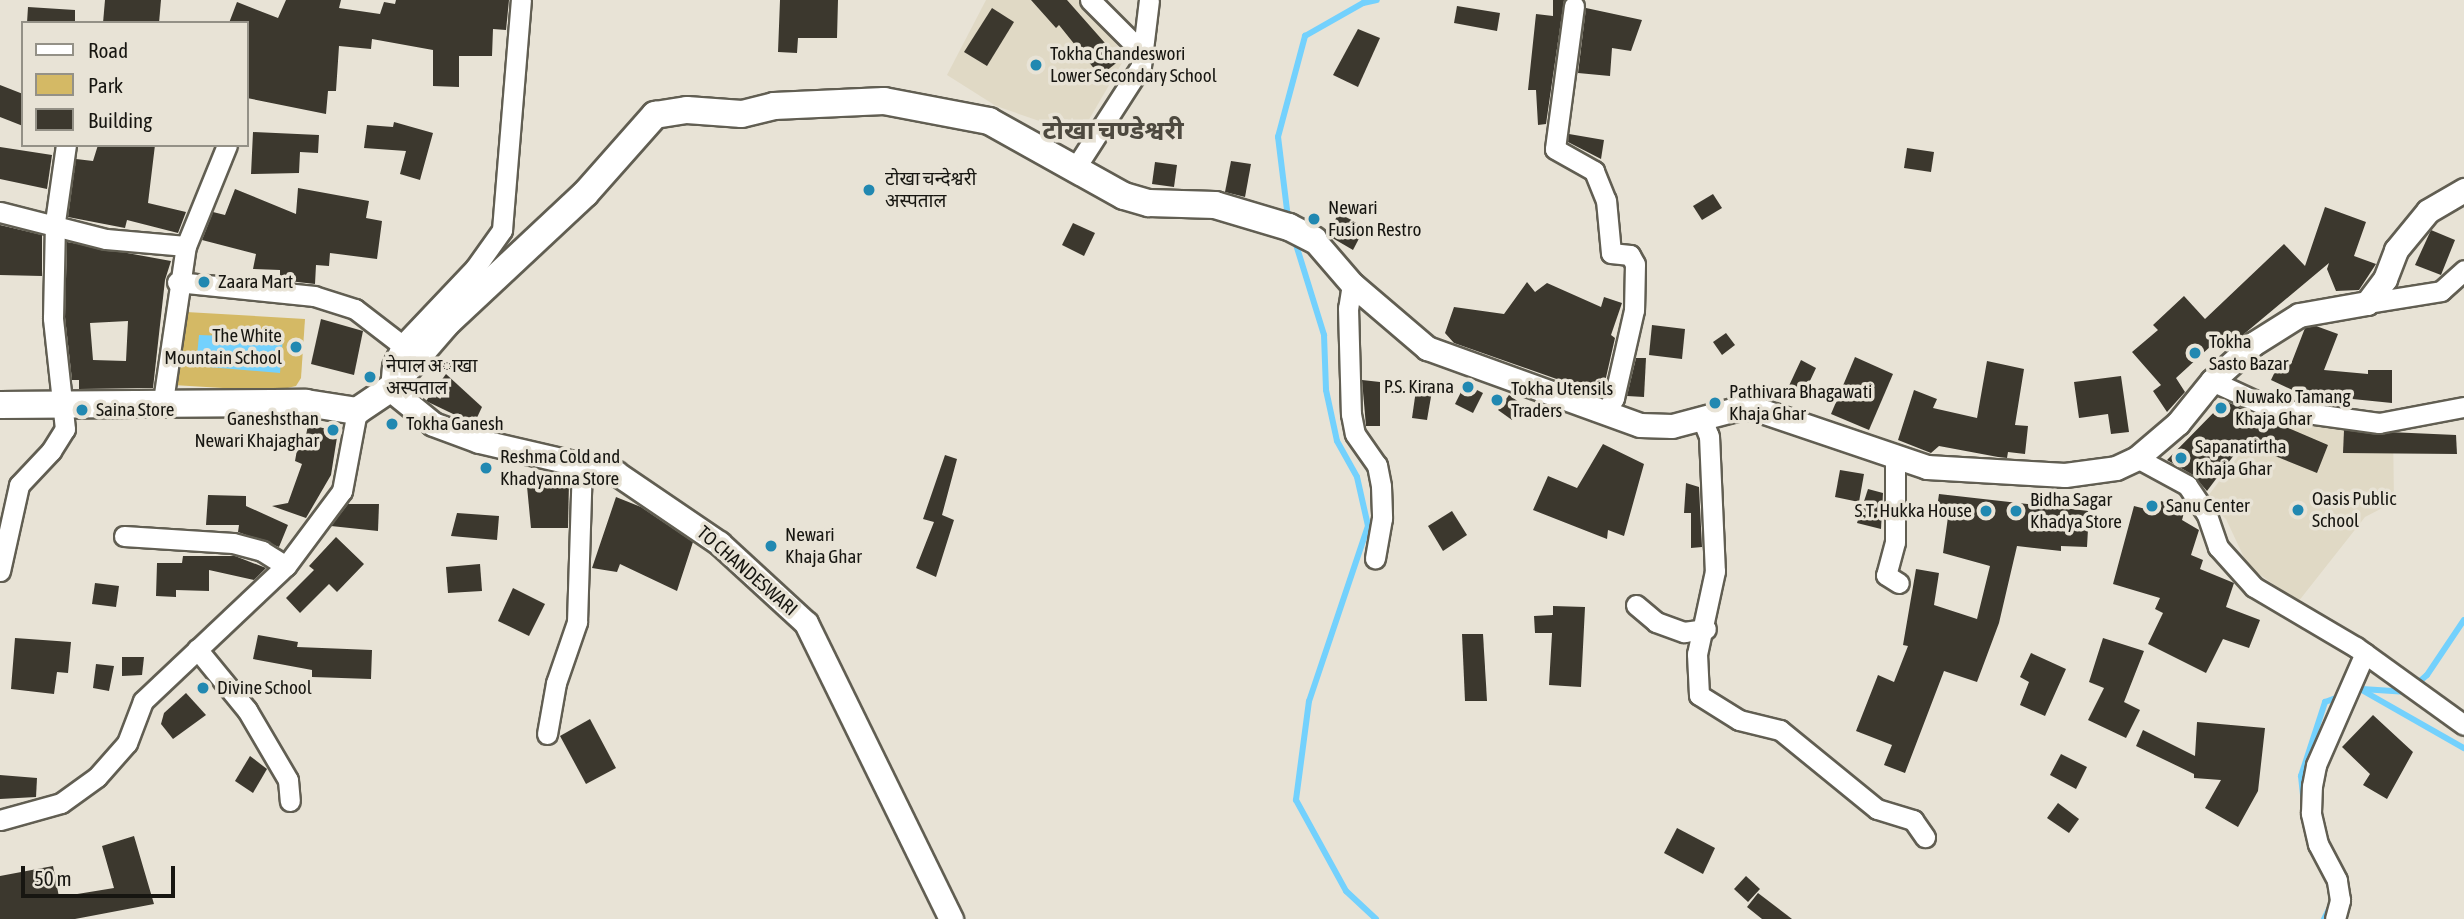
<!DOCTYPE html>
<html>
<head>
<meta charset="utf-8">
<style>
  body { margin:0 }
  #map { position:relative; width:2464px; height:919px; overflow:hidden; background:#e8e3d6; font-family:"Asap Condensed","Noto Sans Devanagari",sans-serif }
  div>[style] { position:absolute }
  [style*='--x'] { left:calc(var(--x)*1px); top:calc(var(--y)*1px); width:calc(var(--w)*1px); rotate:calc(var(--a)*1deg) }
  .built>* { inset:0; background:#e0d9c5 }
  .green>* { inset:0; background:#d4b965 }
  .water>* { inset:0; background:#73d1fd }
  .stream>* { height:6px; margin:-3px; padding:0 3px; transform-origin:3px; border-radius:3px; background:#73d1fd }
  .building>* { inset:0; background:#3c382e }
  .roads { filter:drop-shadow(2px 0 #615e52) drop-shadow(-2px 0 #615e52) drop-shadow(0 2px #615e52) drop-shadow(0 -2px #615e52) }
  .minor>* { height:19px; margin:-9.5px; padding:0 9.5px; transform-origin:9.5px; border-radius:9.5px; background:#fff }
  .tertiary>* { height:23px; margin:-11.5px; padding:0 11.5px; transform-origin:11.5px; border-radius:11.5px; background:#fff }
  .secondary>* { height:26px; margin:-13px; padding:0 13px; transform-origin:13px; border-radius:13px; background:#fff }
  .dots>* { width:19px; height:19px; translate:-50% -50%; box-sizing:border-box; border:4px solid #e8e3d6; border-radius:50% }
  span { translate:-50% -50%; white-space:nowrap; text-align:center; line-height:1.15; -webkit-text-stroke:7px #e8e3d6; paint-order:stroke }
  .poi-label { font-size:19px; color:#171611 }
  .left { translate:0 -50%; text-align:left }
  .right { translate:-100% -50%; text-align:right }
  .street-label { font-size:19px; color:#171611 }
  .district-label { font-size:26px; color:#4d493f; font-weight:700 }
  .legend { position:absolute; left:21px; top:21px; width:228px; height:126px; box-sizing:border-box; background:#e8e3d6; border:2px solid #949187; margin:0; padding:9px 12px; list-style:none; font-size:21px; color:#171611 }
  .legend li { display:flex; align-items:center; gap:14px; height:35px }
  .legend b { width:35px; border:2px solid #949187 }
  .scale { position:absolute; left:21px; top:866px; width:154px; height:32px; box-sizing:border-box; border:4px solid #171611; border-top:0; padding-left:9px; font-size:21px; line-height:24px; white-space:nowrap; color:#171611; -webkit-text-stroke:5px #e8e3d6; paint-order:stroke }
</style>
</head>
<body>
<div id="map">
  <div class="built">
    <i style="clip-path:polygon(986px 0,1080px 0,1126px 56px,1080px 135px,996px 106px,947px 75px)"></i>
    <i style="clip-path:polygon(2267px 418px,2393px 428px,2394px 502px,2365px 517px,2298px 602px,2248px 566px,2226px 519px,2205px 500px)"></i>
  </div>
  <div class="green">
    <i style="clip-path:polygon(186px 312px,305px 319px,301px 378px,296px 386px,275px 391px,173px 385px)"></i>
  </div>
  <div class="water">
    <i style="clip-path:polygon(199px 335px,283px 338px,280px 373px,196px 366px)"></i>
  </div>
  <div class="stream">
    <i style="--x:1288;--y:218;--w:82;--a:-97"></i>
    <i style="--x:1278;--y:137;--w:105;--a:-75"></i>
    <i style="--x:1305;--y:36;--w:67;--a:-29.6"></i>
    <i style="--x:1363;--y:3;--w:14;--a:-12"></i>
    <i style="--x:1294;--y:238;--w:102;--a:72.8"></i>
    <i style="--x:1324;--y:335;--w:55;--a:87.9"></i>
    <i style="--x:1326;--y:390;--w:52;--a:77.8"></i>
    <i style="--x:1337;--y:441;--w:41;--a:60.9"></i>
    <i style="--x:1357;--y:477;--w:50;--a:77.3"></i>
    <i style="--x:1368;--y:526;--w:185;--a:108.6"></i>
    <i style="--x:1309;--y:701;--w:100;--a:97.5"></i>
    <i style="--x:1296;--y:800;--w:104;--a:61.2"></i>
    <i style="--x:1346;--y:891;--w:41;--a:43"></i>
    <i style="--x:2362;--y:689;--w:46;--a:3.7"></i>
    <i style="--x:2408;--y:692;--w:25;--a:-42"></i>
    <i style="--x:2427;--y:675;--w:66;--a:-56.1"></i>
    <i style="--x:2353;--y:692;--w:8;--a:-23"></i>
    <i style="--x:2360;--y:689;--w:120;--a:29.6"></i>
    <i style="--x:2303;--y:795;--w:19;--a:-96"></i>
    <i style="--x:2301;--y:776;--w:78;--a:-72"></i>
    <i style="--x:2325;--y:702;--w:15;--a:-20"></i>
    <i style="--x:2324;--y:919;--w:13;--a:-63"></i>
  </div>
  <div class="building">
    <i style="clip-path:polygon(105px 0,161px 0,159px 23px,103px 23px)"></i>
    <i style="clip-path:polygon(286px 0,341px 0,339px 8px,380px 14px,384px 2px,395px 4px,396px 0,509px 0,506px 30px,493px 29px,492px 56px,459px 56px,459px 87px,433px 86px,433px 50px,372px 39px,371px 49px,339px 46px,336px 91px,328px 91px,326px 114px,247px 98px,247px 23px,229px 23px,237px 2px,278px 18px)"></i>
    <i style="clip-path:polygon(780px 0,838px 0,837px 38px,798px 38px,797px 53px,778px 52px)"></i>
    <i style="clip-path:polygon(1031px 0,1067px 0,1120px 60px,1100px 76px,1059px 25px,1056px 28px)"></i>
    <i style="clip-path:polygon(1553px 0,1564px 0,1546px 124px,1538px 125px,1536px 90px,1528px 90px,1536px 14px,1553px 16px)"></i>
    <i style="clip-path:polygon(1457px 6px,1500px 13px,1497px 31px,1454px 23px)"></i>
    <i style="clip-path:polygon(28px 7px,75px 10px,75px 23px,27px 23px)"></i>
    <i style="clip-path:polygon(992px 8px,1014px 22px,987px 66px,964px 52px)"></i>
    <i style="clip-path:polygon(1586px 8px,1642px 20px,1631px 51px,1612px 48px,1610px 76px,1578px 73px)"></i>
    <i style="clip-path:polygon(1358px 29px,1380px 38px,1358px 87px,1333px 75px)"></i>
    <i style="clip-path:polygon(0 85px,23px 94px,23px 126px,0 117px)"></i>
    <i style="clip-path:polygon(394px 122px,433px 133px,420px 180px,400px 174px,406px 151px,364px 148px,367px 125px,393px 127px)"></i>
    <i style="clip-path:polygon(253px 132px,319px 135px,318px 153px,300px 152px,299px 173px,251px 174px)"></i>
    <i style="clip-path:polygon(1569px 134px,1604px 140px,1601px 159px,1568px 142px)"></i>
    <i style="clip-path:polygon(98px 145px,155px 145px,148px 203px,186px 212px,178px 233px,127px 220px,125px 228px,68px 217px,76px 159px,93px 161px)"></i>
    <i style="clip-path:polygon(0 147px,52px 155px,47px 189px,0 179px)"></i>
    <i style="clip-path:polygon(1907px 148px,1934px 152px,1931px 172px,1904px 168px)"></i>
    <i style="clip-path:polygon(1231px 161px,1251px 164px,1245px 197px,1225px 192px)"></i>
    <i style="clip-path:polygon(1155px 162px,1177px 165px,1174px 187px,1152px 184px)"></i>
    <i style="clip-path:polygon(298px 188px,369px 201px,366px 218px,382px 221px,377px 259px,330px 253px,329px 266px,316px 265px,315px 284px,280px 280px,280px 270px,253px 269px,256px 254px,202px 240px,213px 212px,225px 215px,235px 189px,296px 214px)"></i>
    <i style="clip-path:polygon(1713px 194px,1722px 208px,1702px 220px,1693px 206px)"></i>
    <i style="clip-path:polygon(2325px 207px,2366px 222px,2354px 256px,2376px 264px,2359px 290px,2336px 291px,2327px 269px,2329px 263px,2232px 344px,2224px 334px,2176px 378px,2185px 392px,2167px 412px,2153px 391px,2161px 385px,2132px 352px,2158px 330px,2153px 325px,2184px 296px,2205px 319px,2284px 244px,2305px 266px)"></i>
    <i style="clip-path:polygon(1338px 213px,1365px 227px,1353px 250px,1329px 236px)"></i>
    <i style="clip-path:polygon(1073px 223px,1095px 233px,1084px 256px,1062px 245px)"></i>
    <i style="clip-path:polygon(0 225px,42px 235px,42px 276px,0 275px)"></i>
    <i style="clip-path:polygon(2431px 230px,2455px 240px,2441px 275px,2415px 265px)"></i>
    <i style="clip-path:polygon(evenodd,67px 242px,171px 261px,165px 280px,153px 388px,79px 389px,79px 380px,72px 380px,65px 317px,67px 242px,128px 321px,126px 361px,93px 360px,90px 323px,128px 321px)"></i>
    <i style="clip-path:polygon(1527px 282px,1535px 292px,1547px 283px,1601px 307px,1604px 297px,1622px 303px,1611px 335px,1615px 338px,1602px 395px,1454px 343px,1445px 333px,1454px 307px,1504px 314px)"></i>
    <i style="clip-path:polygon(321px 319px,363px 331px,354px 375px,311px 364px)"></i>
    <i style="clip-path:polygon(1652px 325px,1685px 329px,1682px 359px,1649px 355px)"></i>
    <i style="clip-path:polygon(2316px 326px,2338px 334px,2324px 370px,2368px 374px,2368px 370px,2392px 370px,2392px 403px,2313px 395px,2312px 399px,2271px 380px,2281px 359px,2291px 364px,2305px 328px)"></i>
    <i style="clip-path:polygon(1726px 333px,1735px 345px,1722px 355px,1713px 342px)"></i>
    <i style="clip-path:polygon(1855px 357px,1893px 374px,1869px 430px,1831px 414px)"></i>
    <i style="clip-path:polygon(1636px 358px,1646px 358px,1644px 397px,1627px 396px)"></i>
    <i style="clip-path:polygon(1801px 360px,1816px 368px,1802px 398px,1787px 390px)"></i>
    <i style="clip-path:polygon(1987px 361px,2024px 369px,2015px 425px,2028px 426px,2025px 454px,2008px 452px,2007px 458px,1998px 457px,1939px 446px,1931px 453px,1898px 440px,1914px 390px,1937px 399px,1933px 408px,1977px 418px)"></i>
    <i style="clip-path:polygon(446px 374px,482px 407px,474px 424px,426px 401px)"></i>
    <i style="clip-path:polygon(2121px 376px,2129px 432px,2111px 434px,2108px 414px,2079px 418px,2074px 382px)"></i>
    <i style="clip-path:polygon(1362px 380px,1380px 382px,1380px 426px,1366px 426px)"></i>
    <i style="clip-path:polygon(1417px 383px,1433px 385px,1427px 420px,1412px 418px)"></i>
    <i style="clip-path:polygon(1465px 384px,1483px 393px,1473px 413px,1455px 404px)"></i>
    <i style="clip-path:polygon(1509px 395px,1523px 405px,1512px 420px,1498px 410px)"></i>
    <i style="clip-path:polygon(2225px 401px,2328px 445px,2317px 473px,2243px 443px,2207px 491px,2193px 475px,2167px 460px)"></i>
    <i style="clip-path:polygon(308px 425px,338px 431px,331px 475px,306px 518px,272px 506px,288px 503px,302px 464px,295px 461px,298px 444px,304px 446px)"></i>
    <i style="clip-path:polygon(2344px 430px,2456px 435px,2457px 454px,2343px 453px)"></i>
    <i style="clip-path:polygon(1603px 444px,1644px 464px,1624px 536px,1608px 530px,1607px 539px,1533px 510px,1548px 476px,1577px 488px)"></i>
    <i style="clip-path:polygon(945px 455px,957px 459px,942px 515px,954px 520px,936px 577px,916px 568px,934px 522px,923px 519px)"></i>
    <i style="clip-path:polygon(1840px 470px,1864px 474px,1859px 502px,1835px 497px)"></i>
    <i style="clip-path:polygon(526px 476px,569px 481px,568px 528px,531px 528px)"></i>
    <i style="clip-path:polygon(1686px 483px,1699px 487px,1702px 547px,1691px 548px,1691px 513px,1684px 513px)"></i>
    <i style="clip-path:polygon(1868px 489px,1883px 493px,1881px 529px,1857px 523px)"></i>
    <i style="clip-path:polygon(1939px 494px,2089px 511px,2087px 547px,2061px 546px,2061px 551px,2017px 546px,1999px 623px,1977px 682px,1944px 671px,1905px 773px,1884px 765px,1892px 745px,1856px 731px,1878px 675px,1894px 682px,1908px 646px,1903px 645px,1916px 569px,1939px 573px,1934px 605px,1977px 619px,1990px 566px,1943px 553px,1948px 517px,1936px 515px)"></i>
    <i style="clip-path:polygon(208px 495px,246px 496px,246px 506px,288px 525px,279px 547px,238px 532px,239px 525px,206px 525px)"></i>
    <i style="clip-path:polygon(616px 497px,641px 507px,693px 542px,677px 591px,620px 564px,617px 572px,592px 568px)"></i>
    <i style="clip-path:polygon(2161px 501px,2185px 509px,2182px 520px,2199px 530px,2191px 555px,2203px 560px,2200px 569px,2234px 583px,2226px 607px,2260px 620px,2249px 648px,2223px 639px,2206px 673px,2148px 644px,2163px 613px,2155px 609px,2160px 598px,2113px 584px,2134px 506px,2157px 512px)"></i>
    <i style="clip-path:polygon(348px 504px,379px 504px,378px 531px,331px 526px)"></i>
    <i style="clip-path:polygon(1452px 511px,1467px 535px,1443px 551px,1428px 526px)"></i>
    <i style="clip-path:polygon(457px 513px,499px 516px,497px 540px,451px 536px)"></i>
    <i style="clip-path:polygon(336px 537px,364px 564px,337px 592px,329px 584px,300px 613px,286px 598px,314px 570px,309px 566px)"></i>
    <i style="clip-path:polygon(183px 556px,235px 556px,266px 568px,254px 580px,209px 570px,209px 591px,176px 590px,176px 597px,156px 596px,157px 563px,182px 563px)"></i>
    <i style="clip-path:polygon(480px 564px,482px 591px,448px 593px,446px 567px)"></i>
    <i style="clip-path:polygon(95px 583px,119px 586px,116px 607px,92px 604px)"></i>
    <i style="clip-path:polygon(513px 588px,545px 604px,529px 636px,498px 621px)"></i>
    <i style="clip-path:polygon(1553px 606px,1585px 607px,1581px 687px,1549px 685px,1552px 633px,1535px 633px,1534px 616px,1553px 615px)"></i>
    <i style="clip-path:polygon(1462px 634px,1483px 634px,1487px 701px,1465px 701px)"></i>
    <i style="clip-path:polygon(258px 635px,298px 642px,297px 647px,372px 650px,371px 679px,312px 677px,312px 670px,253px 659px)"></i>
    <i style="clip-path:polygon(15px 638px,71px 642px,68px 673px,57px 672px,54px 694px,11px 689px)"></i>
    <i style="clip-path:polygon(2103px 638px,2144px 651px,2124px 702px,2140px 710px,2126px 738px,2088px 720px,2104px 688px,2089px 682px)"></i>
    <i style="clip-path:polygon(2031px 653px,2066px 669px,2045px 716px,2020px 705px,2029px 682px,2020px 677px)"></i>
    <i style="clip-path:polygon(122px 657px,144px 657px,142px 675px,122px 676px)"></i>
    <i style="clip-path:polygon(96px 664px,114px 666px,109px 691px,93px 688px)"></i>
    <i style="clip-path:polygon(186px 693px,206px 715px,173px 739px,161px 724px,164px 713px)"></i>
    <i style="clip-path:polygon(2373px 715px,2413px 752px,2387px 799px,2363px 785px,2370px 774px,2342px 747px)"></i>
    <i style="clip-path:polygon(590px 719px,616px 768px,586px 784px,560px 736px)"></i>
    <i style="clip-path:polygon(2197px 722px,2265px 728px,2258px 791px,2238px 827px,2205px 808px,2221px 780px,2194px 778px,2194px 774px,2136px 746px,2143px 730px,2195px 756px)"></i>
    <i style="clip-path:polygon(2061px 754px,2087px 767px,2076px 789px,2050px 775px)"></i>
    <i style="clip-path:polygon(250px 756px,267px 769px,253px 793px,235px 781px)"></i>
    <i style="clip-path:polygon(0 775px,37px 778px,36px 797px,0 799px)"></i>
    <i style="clip-path:polygon(2058px 803px,2079px 819px,2069px 833px,2047px 818px)"></i>
    <i style="clip-path:polygon(1677px 828px,1715px 848px,1703px 874px,1664px 853px)"></i>
    <i style="clip-path:polygon(134px 836px,154px 904px,75px 919px,0 919px,0 876px,53px 866px,59px 897px,114px 888px,102px 846px)"></i>
    <i style="clip-path:polygon(1746px 876px,1760px 889px,1748px 902px,1734px 889px)"></i>
    <i style="clip-path:polygon(1758px 893px,1792px 919px,1762px 919px,1747px 907px)"></i>
  </div>
  <div class="roads">
    <div class="minor">
      <i style="--x:1090;--y:0;--w:75;--a:45"></i>
      <i style="--x:1574;--y:6;--w:144;--a:97.6"></i>
      <i style="--x:1555;--y:149;--w:45;--a:29.4"></i>
      <i style="--x:1594;--y:171;--w:31;--a:68"></i>
      <i style="--x:1606;--y:200;--w:53;--a:84.6"></i>
      <i style="--x:1611;--y:253;--w:19;--a:6"></i>
      <i style="--x:1630;--y:255;--w:10;--a:61"></i>
      <i style="--x:1635;--y:264;--w:46;--a:91.2"></i>
      <i style="--x:1634;--y:310;--w:90;--a:102.8"></i>
      <i style="--x:1614;--y:398;--w:17;--a:121"></i>
      <i style="--x:1076;--y:167;--w:120;--a:-57.2"></i>
      <i style="--x:1141;--y:66;--w:66;--a:-83.1"></i>
      <i style="--x:0;--y:212;--w:109;--a:14.3"></i>
      <i style="--x:106;--y:239;--w:80;--a:5"></i>
      <i style="--x:177;--y:282;--w:138;--a:5.8"></i>
      <i style="--x:314;--y:296;--w:43;--a:17.6"></i>
      <i style="--x:355;--y:309;--w:59;--a:37.5"></i>
      <i style="--x:1352;--y:284;--w:24;--a:99"></i>
      <i style="--x:1348;--y:308;--w:106;--a:88.4"></i>
      <i style="--x:1351;--y:414;--w:20;--a:79"></i>
      <i style="--x:1355;--y:434;--w:38;--a:55"></i>
      <i style="--x:1377;--y:465;--w:21;--a:79"></i>
      <i style="--x:1381;--y:486;--w:32;--a:88"></i>
      <i style="--x:1382;--y:518;--w:41;--a:99.9"></i>
      <i style="--x:2367;--y:303;--w:75;--a:-9.2"></i>
      <i style="--x:2441;--y:291;--w:31;--a:-42"></i>
      <i style="--x:2212;--y:381;--w:65;--a:24.6"></i>
      <i style="--x:2271;--y:408;--w:109;--a:7.9"></i>
      <i style="--x:2379;--y:423;--w:86;--a:-10.7"></i>
      <i style="--x:390;--y:389;--w:23;--a:-85"></i>
      <i style="--x:392;--y:366;--w:23;--a:-65"></i>
      <i style="--x:402;--y:345;--w:106;--a:-46.5"></i>
      <i style="--x:475;--y:268;--w:47;--a:-54.6"></i>
      <i style="--x:502;--y:230;--w:231;--a:-85.3"></i>
      <i style="--x:163;--y:401;--w:157;--a:-81.6"></i>
      <i style="--x:186;--y:246;--w:109;--a:-67.9"></i>
      <i style="--x:1702;--y:419;--w:18;--a:68"></i>
      <i style="--x:1709;--y:436;--w:135;--a:87.5"></i>
      <i style="--x:1715;--y:571;--w:85;--a:102.2"></i>
      <i style="--x:1697;--y:654;--w:41;--a:87.2"></i>
      <i style="--x:1699;--y:695;--w:47;--a:32"></i>
      <i style="--x:1739;--y:720;--w:42;--a:13.7"></i>
      <i style="--x:1780;--y:730;--w:125;--a:39.2"></i>
      <i style="--x:1877;--y:809;--w:38;--a:17"></i>
      <i style="--x:1913;--y:820;--w:21;--a:55"></i>
      <i style="--x:1895;--y:458;--w:84;--a:90"></i>
      <i style="--x:1895;--y:542;--w:34;--a:105"></i>
      <i style="--x:1886;--y:575;--w:15;--a:32"></i>
      <i style="--x:2137;--y:458;--w:57;--a:28.4"></i>
      <i style="--x:2187;--y:485;--w:36;--a:56"></i>
      <i style="--x:2207;--y:515;--w:34;--a:71"></i>
      <i style="--x:2218;--y:547;--w:54;--a:48"></i>
      <i style="--x:2254;--y:587;--w:118;--a:30.5"></i>
      <i style="--x:2356;--y:647;--w:133;--a:35.8"></i>
      <i style="--x:124;--y:536;--w:109;--a:3.7"></i>
      <i style="--x:233;--y:543;--w:30;--a:15"></i>
      <i style="--x:262;--y:551;--w:28;--a:32"></i>
      <i style="--x:0;--y:571;--w:88;--a:-77.5"></i>
      <i style="--x:19;--y:485;--w:47;--a:-46.7"></i>
      <i style="--x:51;--y:451;--w:26;--a:-58"></i>
      <i style="--x:65;--y:429;--w:112;--a:-96.2"></i>
      <i style="--x:53;--y:318;--w:96;--a:-88.8"></i>
      <i style="--x:55;--y:222;--w:78;--a:-81.9"></i>
      <i style="--x:1636;--y:605;--w:26;--a:40"></i>
      <i style="--x:1656;--y:622;--w:30;--a:20"></i>
      <i style="--x:1684;--y:632;--w:22;--a:-8"></i>
      <i style="--x:197;--y:649;--w:79;--a:50.7"></i>
      <i style="--x:247;--y:710;--w:81;--a:59.6"></i>
      <i style="--x:288;--y:780;--w:21;--a:85"></i>
      <i style="--x:547;--y:734;--w:52;--a:-80"></i>
      <i style="--x:556;--y:683;--w:65;--a:-71"></i>
      <i style="--x:577;--y:622;--w:160;--a:-88.2"></i>
      <i style="--x:0;--y:820;--w:63;--a:-15.6"></i>
      <i style="--x:61;--y:803;--w:44;--a:-35.8"></i>
      <i style="--x:97;--y:777;--w:45;--a:-48.6"></i>
      <i style="--x:127;--y:743;--w:45;--a:-69.1"></i>
      <i style="--x:143;--y:701;--w:197;--a:-43.4"></i>
      <i style="--x:286;--y:566;--w:94;--a:-53.3"></i>
      <i style="--x:342;--y:491;--w:81;--a:-79.4"></i>
      <i style="--x:2335;--y:919;--w:20;--a:-75"></i>
      <i style="--x:2340;--y:900;--w:20;--a:-99"></i>
      <i style="--x:2337;--y:880;--w:41;--a:-117.8"></i>
      <i style="--x:2318;--y:844;--w:32;--a:-103"></i>
      <i style="--x:2311;--y:813;--w:27;--a:-88"></i>
      <i style="--x:2312;--y:786;--w:21;--a:-79"></i>
      <i style="--x:2316;--y:765;--w:122;--a:-66.4"></i>
    </div>
    <div class="tertiary">
      <i style="--x:1314;--y:240;--w:58;--a:49.2"></i>
      <i style="--x:1352;--y:284;--w:99;--a:40.5"></i>
      <i style="--x:1427;--y:348;--w:226;--a:19.9"></i>
      <i style="--x:1640;--y:425;--w:32;--a:2"></i>
      <i style="--x:1672;--y:426;--w:66;--a:-14.9"></i>
      <i style="--x:1736;--y:409;--w:20;--a:0"></i>
      <i style="--x:1756;--y:409;--w:181;--a:18.7"></i>
      <i style="--x:1927;--y:467;--w:138;--a:3.3"></i>
      <i style="--x:2065;--y:475;--w:51;--a:-7.8"></i>
      <i style="--x:2116;--y:468;--w:23;--a:-25"></i>
      <i style="--x:2137;--y:458;--w:54;--a:-40.5"></i>
      <i style="--x:2178;--y:423;--w:54;--a:-51"></i>
      <i style="--x:2212;--y:381;--w:55;--a:-42.1"></i>
      <i style="--x:2253;--y:344;--w:54;--a:-32.2"></i>
      <i style="--x:2299;--y:315;--w:69;--a:-10"></i>
      <i style="--x:2367;--y:303;--w:30;--a:-53"></i>
      <i style="--x:2385;--y:279;--w:31;--a:-69"></i>
      <i style="--x:2396;--y:250;--w:50;--a:-50.6"></i>
      <i style="--x:2428;--y:211;--w:42;--a:-30.3"></i>
      <i style="--x:390;--y:389;--w:55;--a:39.1"></i>
      <i style="--x:433;--y:424;--w:49;--a:20.3"></i>
      <i style="--x:479;--y:441;--w:141;--a:13.1"></i>
      <i style="--x:616;--y:473;--w:125;--a:34.2"></i>
      <i style="--x:719;--y:543;--w:118;--a:42.6"></i>
      <i style="--x:806;--y:623;--w:330;--a:63.9"></i>
    </div>
    <div class="secondary">
      <i style="--x:0;--y:405;--w:306;--a:-0.4"></i>
      <i style="--x:306;--y:403;--w:52;--a:8.9"></i>
      <i style="--x:357;--y:411;--w:40;--a:-34"></i>
      <i style="--x:390;--y:389;--w:87;--a:-49.2"></i>
      <i style="--x:447;--y:323;--w:189;--a:-43.1"></i>
      <i style="--x:585;--y:194;--w:106;--a:-48.5"></i>
      <i style="--x:655;--y:115;--w:32;--a:-9"></i>
      <i style="--x:687;--y:110;--w:55;--a:4.2"></i>
      <i style="--x:742;--y:114;--w:33;--a:-14"></i>
      <i style="--x:774;--y:106;--w:110;--a:-2.6"></i>
      <i style="--x:884;--y:101;--w:107;--a:10.8"></i>
      <i style="--x:989;--y:121;--w:154;--a:29.1"></i>
      <i style="--x:1124;--y:196;--w:26;--a:16"></i>
      <i style="--x:1149;--y:203;--w:66;--a:1.7"></i>
      <i style="--x:1215;--y:205;--w:77;--a:16.6"></i>
      <i style="--x:1289;--y:227;--w:28;--a:27"></i>
    </div>
  </div>
  <div class="dots">
    <i style="left:1036px;top:65px;background:#2188b1"></i>
    <i style="left:869px;top:190px;background:#2188b1"></i>
    <i style="left:1314px;top:219px;background:#2188b1"></i>
    <i style="left:204px;top:282px;background:#2188b1"></i>
    <i style="left:296px;top:347px;background:#2188b1"></i>
    <i style="left:2195px;top:353px;background:#2188b1"></i>
    <i style="left:370px;top:377px;background:#2188b1"></i>
    <i style="left:1468px;top:387px;background:#2188b1"></i>
    <i style="left:1497px;top:400px;background:#2188b1"></i>
    <i style="left:1715px;top:403px;background:#2188b1"></i>
    <i style="left:2221px;top:408px;background:#2188b1"></i>
    <i style="left:82px;top:410px;background:#2188b1"></i>
    <i style="left:392px;top:424px;background:#2188b1"></i>
    <i style="left:333px;top:430px;background:#2188b1"></i>
    <i style="left:2181px;top:458px;background:#2188b1"></i>
    <i style="left:486px;top:468px;background:#2188b1"></i>
    <i style="left:2152px;top:506px;background:#2188b1"></i>
    <i style="left:2298px;top:510px;background:#2188b1"></i>
    <i style="left:1986px;top:511px;background:#2188b1"></i>
    <i style="left:2016px;top:511px;background:#2188b1"></i>
    <i style="left:771px;top:546px;background:#2188b1"></i>
    <i style="left:203px;top:688px;background:#2188b1"></i>
  </div>
  <div class="poi-label">
    <span class="left" style="left:1050px;top:65px">Tokha Chandeswori<br>Lower Secondary School</span>
    <span class="left" style="left:885px;top:190px">टोखा चन्देश्वरी<br>अस्पताल</span>
    <span class="left" style="left:1328px;top:219px">Newari<br>Fusion Restro</span>
    <span class="left" style="left:218px;top:282px">Zaara Mart</span>
    <span class="right" style="left:282px;top:347px">The White<br>Mountain School</span>
    <span class="left" style="left:2209px;top:353px">Tokha<br>Sasto Bazar</span>
    <span class="left" style="left:386px;top:377px">नेपाल अाखा<br>अस्पताल</span>
    <span class="right" style="left:1454px;top:387px">P.S. Kirana</span>
    <span class="left" style="left:1511px;top:400px">Tokha Utensils<br>Traders</span>
    <span class="left" style="left:1729px;top:403px">Pathivara Bhagawati<br>Khaja Ghar</span>
    <span class="left" style="left:2235px;top:408px">Nuwako Tamang<br>Khaja Ghar</span>
    <span class="left" style="left:96px;top:410px">Saina Store</span>
    <span class="right" style="left:319px;top:430px">Ganeshsthan<br>Newari Khajaghar</span>
    <span class="left" style="left:406px;top:424px">Tokha Ganesh</span>
    <span class="left" style="left:2195px;top:458px">Sapanatirtha<br>Khaja Ghar</span>
    <span class="left" style="left:500px;top:468px">Reshma Cold and<br>Khadyanna Store</span>
    <span class="left" style="left:2312px;top:510px">Oasis Public<br>School</span>
    <span class="left" style="left:2030px;top:511px">Bidha Sagar<br>Khadya Store</span>
    <span class="left" style="left:2166px;top:506px">Sanu Center</span>
    <span class="right" style="left:1972px;top:511px">S.T. Hukka House</span>
    <span class="left" style="left:785px;top:546px">Newari<br>Khaja Ghar</span>
    <span class="left" style="left:217px;top:688px">Divine School</span>
  </div>
  <div class="street-label">
    <span style="left:747px;top:571px;rotate:41deg">TO CHANDESWARI</span>
  </div>
  <div class="district-label">
    <span style="left:1113px;top:131px">टोखा चण्डेश्वरी</span>
  </div>
  <ul class="legend">
  <li><b style="height:9px;background:#fff"></b>Road</li>
  <li><b style="height:19px;background:#d4b965"></b>Park</li>
  <li><b style="height:19px;background:#3c382e"></b>Building</li>
  </ul>
  <div class="scale">50 m</div>
</div>
</body>
</html>
